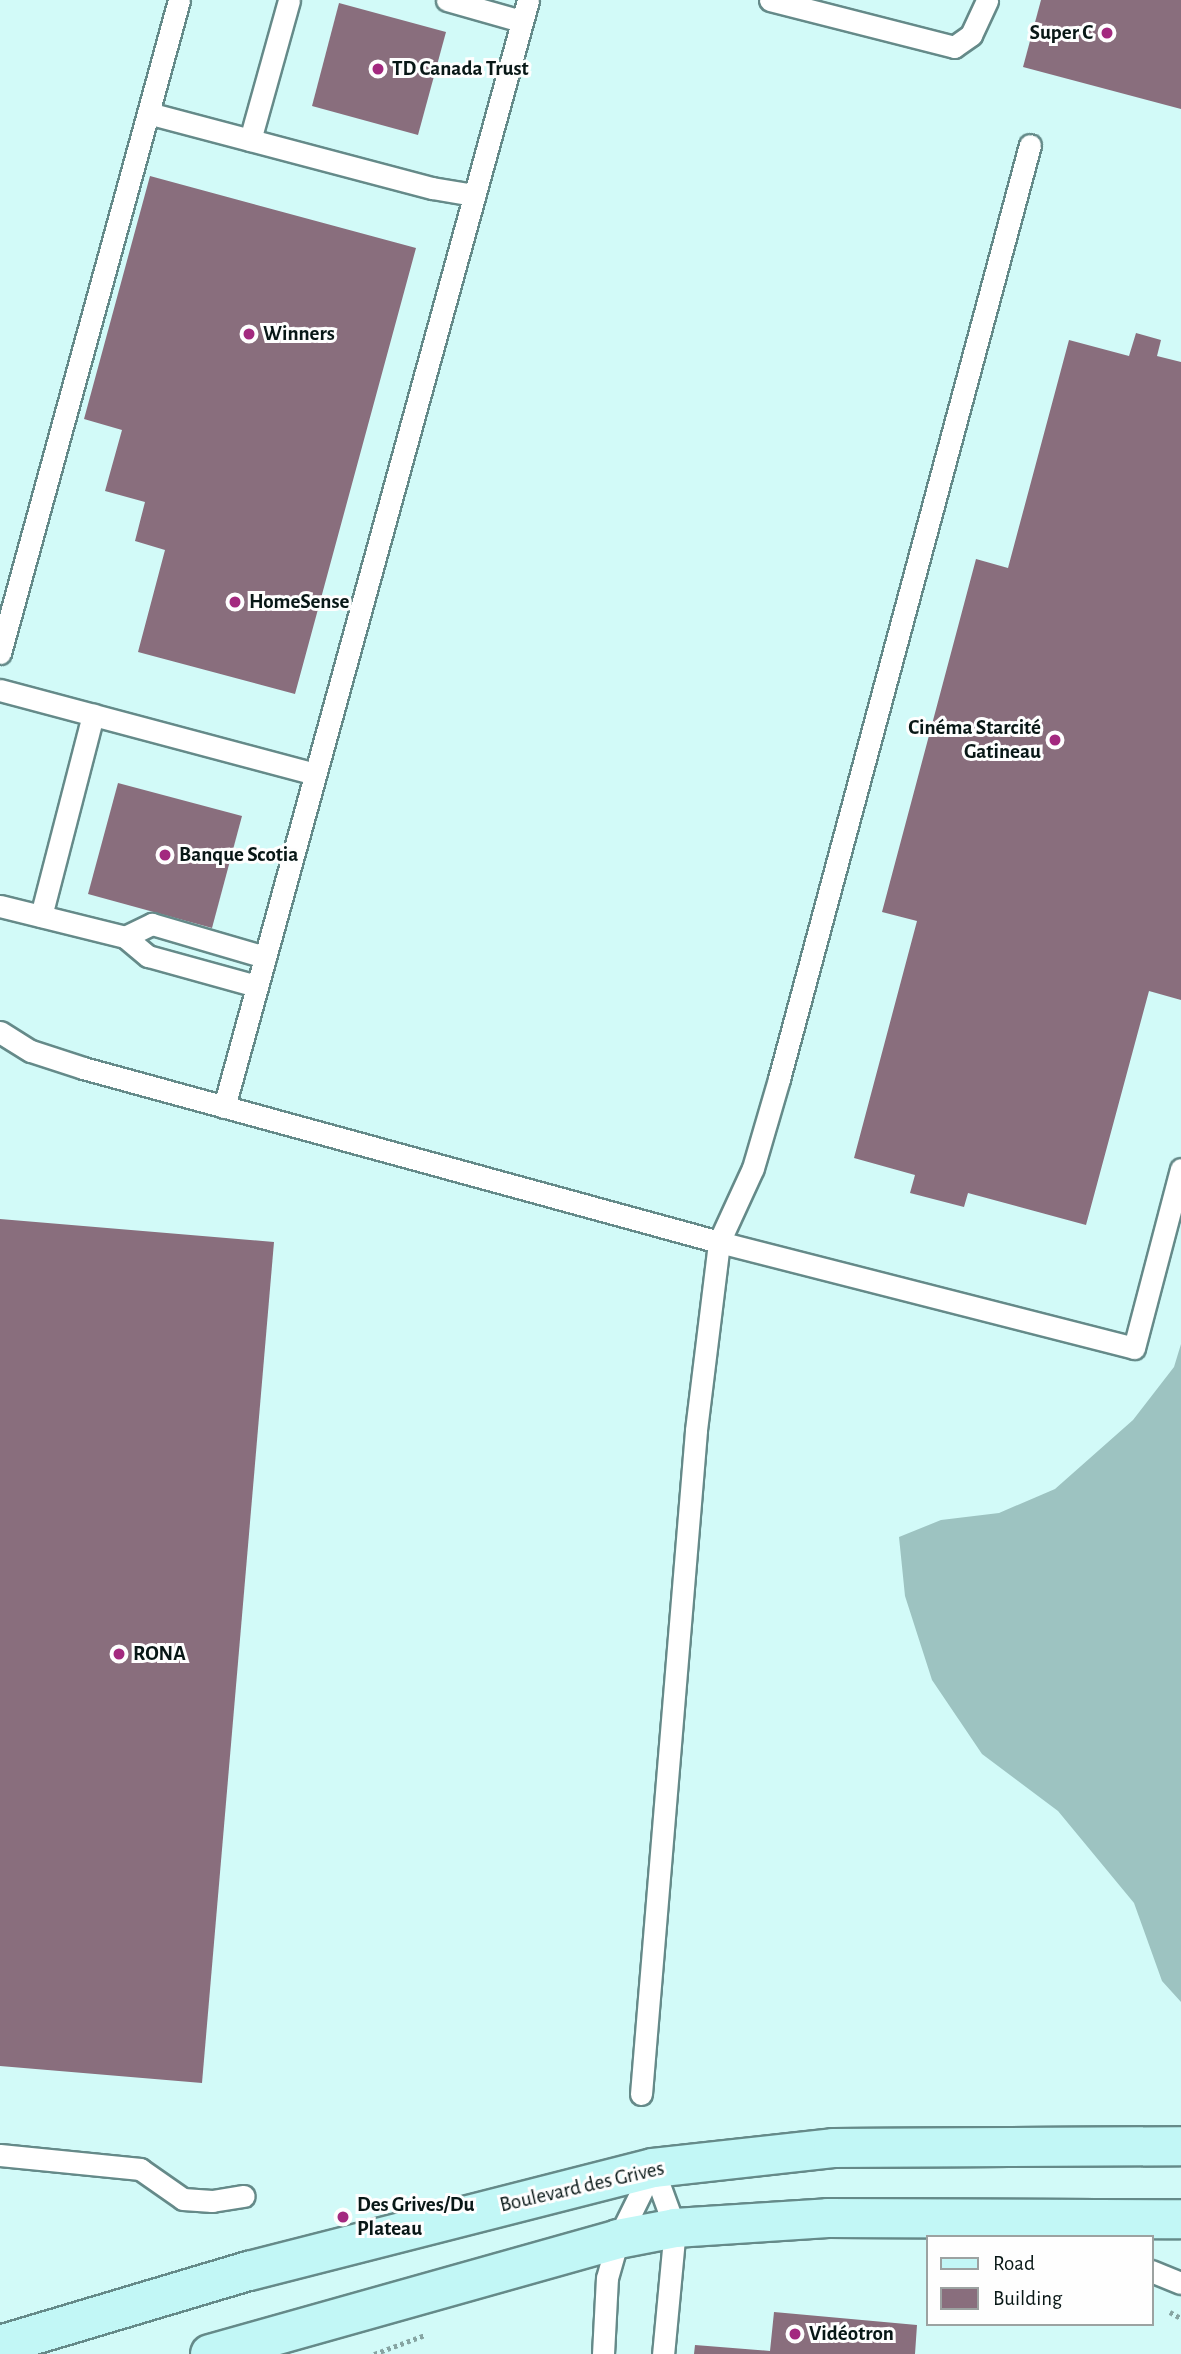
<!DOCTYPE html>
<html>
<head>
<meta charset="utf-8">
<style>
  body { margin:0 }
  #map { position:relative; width:1181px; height:2354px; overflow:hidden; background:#d2faf8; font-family:"Alegreya Sans",sans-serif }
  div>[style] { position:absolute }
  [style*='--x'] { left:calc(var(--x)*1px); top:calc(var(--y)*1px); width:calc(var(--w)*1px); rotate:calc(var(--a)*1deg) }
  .forest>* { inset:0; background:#9dc3c1 }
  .building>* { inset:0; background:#896e7d }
  .path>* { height:4.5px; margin-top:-2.25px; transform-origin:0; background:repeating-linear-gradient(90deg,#86a4a2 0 3.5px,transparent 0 7px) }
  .roads { filter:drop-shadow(2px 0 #658a89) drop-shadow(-2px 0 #658a89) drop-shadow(0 2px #658a89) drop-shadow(0 -2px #658a89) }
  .lane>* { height:21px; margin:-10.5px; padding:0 10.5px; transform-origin:10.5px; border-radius:10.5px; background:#fff }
  .secondary>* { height:38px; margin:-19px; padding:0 19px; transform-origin:19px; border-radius:19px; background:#c2f7f6 }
  .dots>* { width:19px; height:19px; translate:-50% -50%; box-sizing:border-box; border:4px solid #fefefe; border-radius:50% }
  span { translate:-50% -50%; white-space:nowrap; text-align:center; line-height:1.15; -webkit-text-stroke:6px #fefefe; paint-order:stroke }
  .poi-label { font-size:21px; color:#081716; font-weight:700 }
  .right { translate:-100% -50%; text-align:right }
  .left { translate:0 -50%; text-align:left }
  .street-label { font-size:21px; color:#081716 }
  .legend { position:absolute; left:926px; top:2235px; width:228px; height:91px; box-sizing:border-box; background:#fefefe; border:2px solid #9ca2a1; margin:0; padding:9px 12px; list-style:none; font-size:21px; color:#081716 }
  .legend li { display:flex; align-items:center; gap:14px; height:35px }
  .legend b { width:35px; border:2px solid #9ca2a1 }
</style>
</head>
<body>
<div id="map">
  <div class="forest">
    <i style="clip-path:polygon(1181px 1344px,1181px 2002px,1162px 1981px,1134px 1903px,1058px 1811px,982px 1754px,932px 1680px,905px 1596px,899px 1537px,941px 1520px,999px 1513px,1055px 1489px,1133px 1420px,1174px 1367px)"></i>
  </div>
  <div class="building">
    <i style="clip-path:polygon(1041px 0,1181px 0,1181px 109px,1023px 67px)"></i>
    <i style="clip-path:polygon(339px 3px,446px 32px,418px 135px,312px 106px)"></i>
    <i style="clip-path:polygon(150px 176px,416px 248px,295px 694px,138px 652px,165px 550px,135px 541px,145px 502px,105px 491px,122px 430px,84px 419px)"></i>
    <i style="clip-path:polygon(1136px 333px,1161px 340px,1157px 356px,1181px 362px,1181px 1000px,1149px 991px,1086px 1225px,968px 1193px,964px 1207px,910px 1193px,915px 1175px,854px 1158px,917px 921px,882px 912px,976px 559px,1008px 568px,1069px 340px,1129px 356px)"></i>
    <i style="clip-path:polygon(118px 783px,242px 816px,212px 928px,88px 894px)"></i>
    <i style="clip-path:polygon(0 1219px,274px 1242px,202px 2083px,0 2066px)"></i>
    <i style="clip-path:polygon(774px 2312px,917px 2325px,915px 2354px,694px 2354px,695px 2345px,770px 2351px)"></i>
  </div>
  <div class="path">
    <i style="--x:1170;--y:2312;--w:13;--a:29"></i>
    <i style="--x:374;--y:2354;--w:54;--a:-20.4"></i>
  </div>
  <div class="roads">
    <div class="lane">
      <i style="--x:447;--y:0;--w:77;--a:15.8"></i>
      <i style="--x:770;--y:0;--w:190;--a:14.3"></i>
      <i style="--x:954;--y:47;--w:21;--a:-35"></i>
      <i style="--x:971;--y:35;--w:38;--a:-65"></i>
      <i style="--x:148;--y:113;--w:294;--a:14.8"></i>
      <i style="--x:432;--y:188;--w:43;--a:9.5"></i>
      <i style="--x:250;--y:140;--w:145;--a:-74.4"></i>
      <i style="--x:0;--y:653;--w:677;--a:-74.67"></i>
      <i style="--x:0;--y:690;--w:326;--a:14.9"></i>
      <i style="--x:0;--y:906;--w:129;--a:13.9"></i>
      <i style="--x:125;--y:937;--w:30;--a:40"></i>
      <i style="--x:148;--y:956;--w:113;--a:15.4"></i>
      <i style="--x:41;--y:916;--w:208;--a:-75.5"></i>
      <i style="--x:125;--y:937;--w:30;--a:-26"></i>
      <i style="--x:152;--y:924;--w:118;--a:16.3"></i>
      <i style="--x:0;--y:1032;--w:36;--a:32"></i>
      <i style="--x:31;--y:1051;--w:55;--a:18.1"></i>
      <i style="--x:83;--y:1068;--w:659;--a:15.3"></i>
      <i style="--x:719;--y:1242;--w:428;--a:14.3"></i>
      <i style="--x:1134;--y:1348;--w:185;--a:-75.3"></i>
      <i style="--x:224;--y:1107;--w:1148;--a:-74.64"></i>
      <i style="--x:641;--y:2094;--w:666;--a:-85.26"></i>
      <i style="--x:696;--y:1430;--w:189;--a:-83"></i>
      <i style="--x:719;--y:1242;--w:81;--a:-65.3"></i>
      <i style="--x:753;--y:1168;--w:93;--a:-73.7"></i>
      <i style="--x:779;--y:1079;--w:967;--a:-74.96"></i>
      <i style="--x:0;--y:2155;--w:141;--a:5.7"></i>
      <i style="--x:140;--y:2169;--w:52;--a:34.9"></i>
      <i style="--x:183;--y:2199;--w:29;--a:4"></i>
      <i style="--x:212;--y:2201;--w:32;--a:-9"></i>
      <i style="--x:653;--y:2168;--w:64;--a:69.9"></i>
      <i style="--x:675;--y:2228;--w:127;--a:95.4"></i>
      <i style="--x:1151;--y:2271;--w:32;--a:22"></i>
      <i style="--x:603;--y:2354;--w:76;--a:-87"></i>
      <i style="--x:607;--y:2278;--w:41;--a:-74.2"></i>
      <i style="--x:618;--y:2239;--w:79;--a:-63.8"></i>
    </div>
    <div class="secondary">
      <i style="--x:0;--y:2345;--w:260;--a:-16.6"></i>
      <i style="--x:249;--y:2271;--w:417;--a:-14.3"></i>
      <i style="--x:653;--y:2168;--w:181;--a:-6.3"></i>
      <i style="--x:833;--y:2148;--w:348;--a:-0.3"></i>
      <i style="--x:210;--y:2354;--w:424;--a:-15.7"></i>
      <i style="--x:618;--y:2239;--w:58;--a:-10.9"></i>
      <i style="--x:675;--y:2228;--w:153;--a:-3.7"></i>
      <i style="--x:828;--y:2218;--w:353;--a:0.2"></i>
    </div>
  </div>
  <div class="dots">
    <i style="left:1107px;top:33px;background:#a3297f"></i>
    <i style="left:378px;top:69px;background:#a3297f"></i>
    <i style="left:249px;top:334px;background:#a3297f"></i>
    <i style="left:235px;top:602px;background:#a3297f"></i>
    <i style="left:1055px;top:740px;background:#a3297f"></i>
    <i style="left:165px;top:855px;background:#a3297f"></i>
    <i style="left:119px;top:1654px;background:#a3297f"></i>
    <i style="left:343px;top:2217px;background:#a3297f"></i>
    <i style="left:795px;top:2334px;background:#a3297f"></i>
  </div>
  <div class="poi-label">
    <span class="right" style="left:1093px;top:33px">Super C</span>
    <span class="left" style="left:392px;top:69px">TD Canada Trust</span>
    <span class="left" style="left:263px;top:334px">Winners</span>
    <span class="left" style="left:249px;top:602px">HomeSense</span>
    <span class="right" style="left:1041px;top:740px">Cinéma Starcité<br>Gatineau</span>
    <span class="left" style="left:179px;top:855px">Banque Scotia</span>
    <span class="left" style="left:133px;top:1654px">RONA</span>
    <span class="left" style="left:357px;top:2217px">Des Grives/Du<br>Plateau</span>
    <span class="left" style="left:809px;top:2334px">Vidéotron</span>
  </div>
  <div class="street-label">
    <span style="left:582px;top:2187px;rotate:-13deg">Boulevard des Grives</span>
  </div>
  <ul class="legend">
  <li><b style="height:9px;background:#c2f7f6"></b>Road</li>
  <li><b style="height:19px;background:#896e7d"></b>Building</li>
  </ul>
</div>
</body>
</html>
